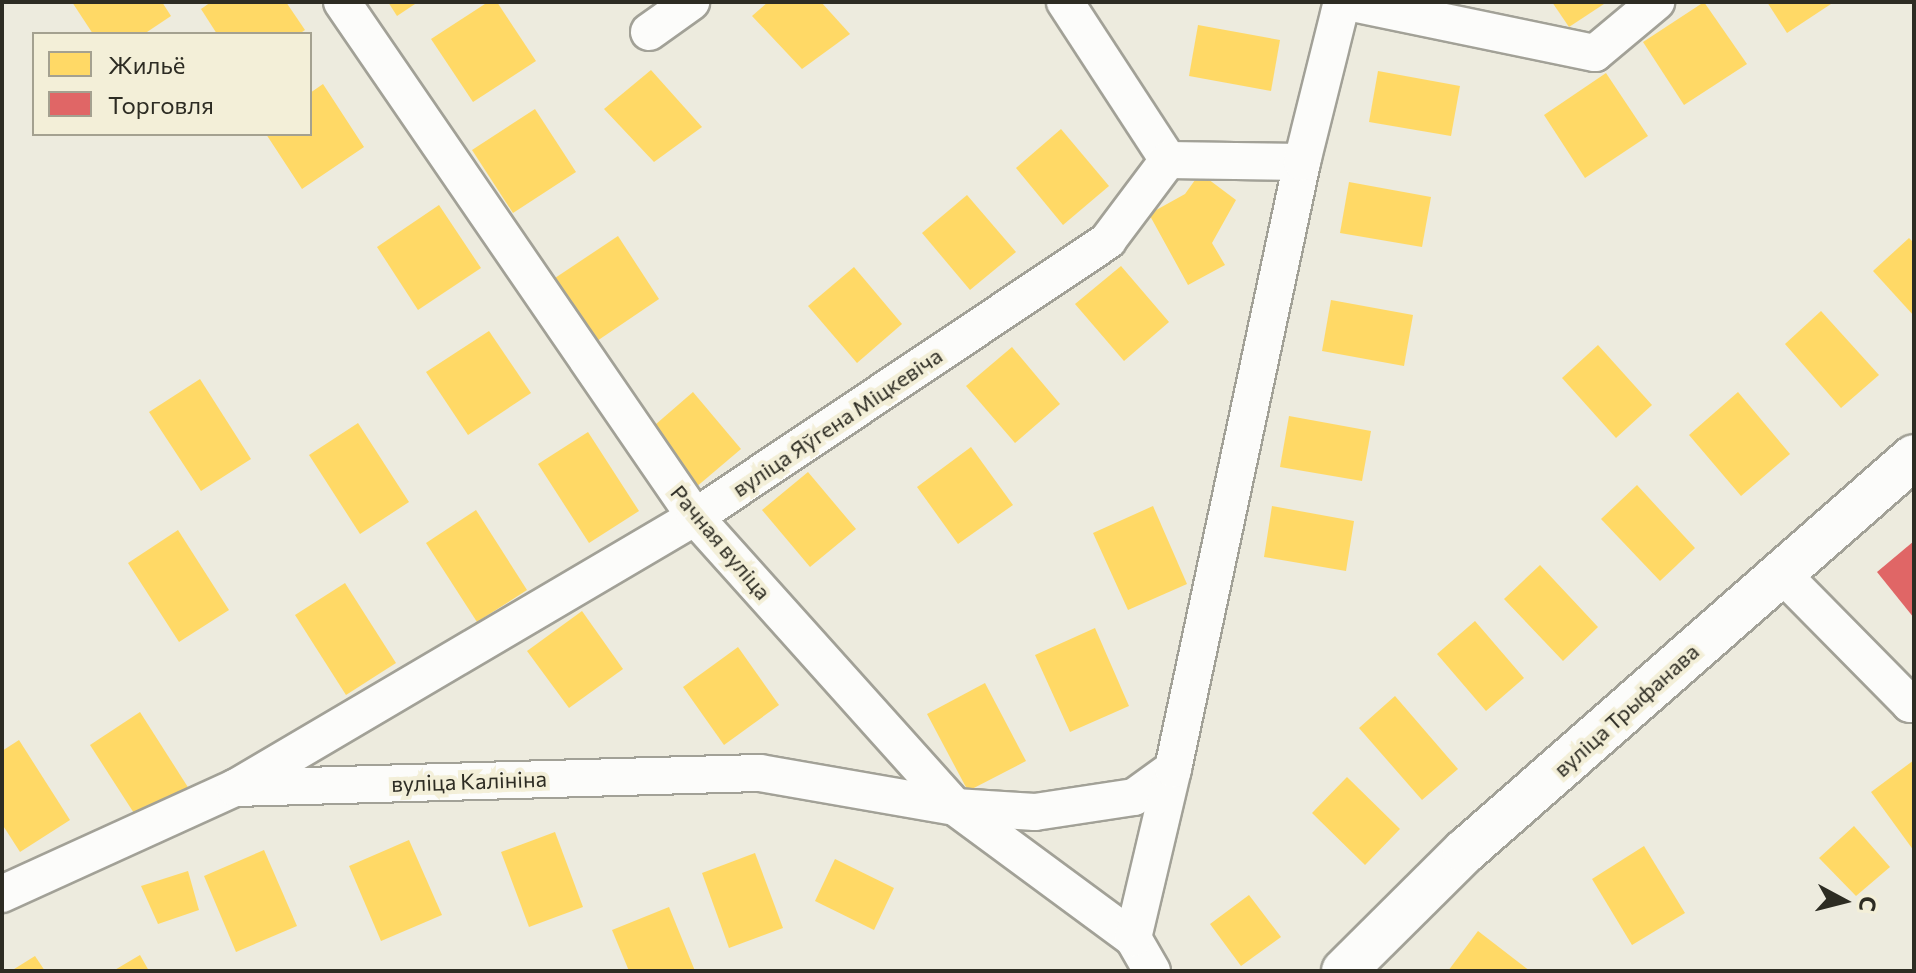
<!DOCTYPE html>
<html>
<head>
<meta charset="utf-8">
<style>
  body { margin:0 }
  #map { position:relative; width:1916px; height:973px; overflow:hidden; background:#edebde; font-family:Commissioner,sans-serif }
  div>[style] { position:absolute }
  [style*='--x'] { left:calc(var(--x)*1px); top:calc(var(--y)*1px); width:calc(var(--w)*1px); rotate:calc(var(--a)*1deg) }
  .homes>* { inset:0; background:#ffd966 }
  .shops>* { inset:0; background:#e06666 }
  .roads { filter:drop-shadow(2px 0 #a2a197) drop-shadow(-2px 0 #a2a197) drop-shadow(0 2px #a2a197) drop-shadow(0 -2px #a2a197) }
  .street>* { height:36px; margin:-18px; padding:0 18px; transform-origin:18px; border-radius:18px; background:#fcfcfa }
  .secondary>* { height:44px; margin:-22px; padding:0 22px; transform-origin:22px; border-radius:22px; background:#fcfcfa }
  span { translate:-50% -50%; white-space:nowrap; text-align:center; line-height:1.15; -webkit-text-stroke:8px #f3efd8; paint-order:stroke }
  .street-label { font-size:22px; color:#2d2c23 }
  .frame { position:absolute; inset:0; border:4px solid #2d2c23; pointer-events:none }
  .legend { position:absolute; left:32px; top:32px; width:280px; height:104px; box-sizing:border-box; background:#f3efd8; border:2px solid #a4a190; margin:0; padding:10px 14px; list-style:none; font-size:24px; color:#2d2c23 }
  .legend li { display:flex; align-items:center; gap:16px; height:40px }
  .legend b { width:40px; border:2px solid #a4a190 }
  .north { position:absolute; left:1804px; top:861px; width:80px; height:80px; -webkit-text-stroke:6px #f3efd8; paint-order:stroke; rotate:97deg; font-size:22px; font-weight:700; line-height:32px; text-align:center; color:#2d2c23 }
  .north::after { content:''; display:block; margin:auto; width:28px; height:36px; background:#2d2c23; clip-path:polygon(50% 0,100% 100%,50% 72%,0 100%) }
</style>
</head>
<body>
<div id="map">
  <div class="homes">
    <i style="clip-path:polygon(72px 2px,162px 2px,171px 16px,144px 34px,93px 34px)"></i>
    <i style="clip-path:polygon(211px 2px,286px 2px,305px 30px,299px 34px,217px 34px,201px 9px)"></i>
    <i style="clip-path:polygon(388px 2px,418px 2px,397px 16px)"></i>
    <i style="clip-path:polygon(488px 2px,497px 2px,536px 61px,473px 102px,431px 39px)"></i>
    <i style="clip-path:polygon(768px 2px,821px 2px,850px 34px,802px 69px,752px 16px)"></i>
    <i style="clip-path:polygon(1552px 2px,1607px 2px,1569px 27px)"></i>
    <i style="clip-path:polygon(1704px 2px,1747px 64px,1684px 105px,1643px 42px)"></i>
    <i style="clip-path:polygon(1767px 2px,1834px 2px,1787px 33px)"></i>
    <i style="clip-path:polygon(1198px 25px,1280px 40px,1271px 91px,1189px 76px)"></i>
    <i style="clip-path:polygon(651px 70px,702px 127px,654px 162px,604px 109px)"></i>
    <i style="clip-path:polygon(1378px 71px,1460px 86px,1451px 136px,1369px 122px)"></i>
    <i style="clip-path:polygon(1606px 73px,1648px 136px,1585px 178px,1544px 115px)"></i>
    <i style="clip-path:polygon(323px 84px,364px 147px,302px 189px,266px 134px,310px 134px,310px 93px)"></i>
    <i style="clip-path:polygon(535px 109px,576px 172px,513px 213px,472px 150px)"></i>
    <i style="clip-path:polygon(1061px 129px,1109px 186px,1063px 225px,1016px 168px)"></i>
    <i style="clip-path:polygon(1200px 173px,1236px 200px,1212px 243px,1225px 265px,1188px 285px,1149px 214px,1185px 194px)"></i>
    <i style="clip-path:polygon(1349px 182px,1431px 197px,1422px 247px,1340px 233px)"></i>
    <i style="clip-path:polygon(967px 195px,1016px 252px,970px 290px,922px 233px)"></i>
    <i style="clip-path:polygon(439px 205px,481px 268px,418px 310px,377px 247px)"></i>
    <i style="clip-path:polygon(618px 236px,659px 299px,597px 341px,555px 278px)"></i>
    <i style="clip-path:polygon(1909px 238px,1914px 243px,1914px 316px,1873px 271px)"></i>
    <i style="clip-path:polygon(1121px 266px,1169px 322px,1124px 361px,1075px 304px)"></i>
    <i style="clip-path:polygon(854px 267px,902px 324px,857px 363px,808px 306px)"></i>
    <i style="clip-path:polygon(1331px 300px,1413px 315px,1404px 366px,1322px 351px)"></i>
    <i style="clip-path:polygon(1821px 311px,1879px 375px,1841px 408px,1785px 344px)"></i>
    <i style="clip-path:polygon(489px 331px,531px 393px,468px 435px,426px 372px)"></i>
    <i style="clip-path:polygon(1598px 345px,1652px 405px,1616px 438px,1562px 378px)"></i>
    <i style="clip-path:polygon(1012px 347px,1060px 404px,1015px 443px,966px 386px)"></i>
    <i style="clip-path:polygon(200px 379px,251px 459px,201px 491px,149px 412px)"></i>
    <i style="clip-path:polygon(693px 392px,741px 449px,695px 488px,648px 431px)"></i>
    <i style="clip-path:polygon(1738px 392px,1790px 454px,1741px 496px,1689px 435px)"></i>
    <i style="clip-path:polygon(1289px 416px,1371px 431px,1362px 481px,1280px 467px)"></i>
    <i style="clip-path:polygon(358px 423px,409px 502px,360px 534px,309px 455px)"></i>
    <i style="clip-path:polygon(588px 432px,639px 511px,589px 543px,538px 464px)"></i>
    <i style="clip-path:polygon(971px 447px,1013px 505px,958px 544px,917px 487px)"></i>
    <i style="clip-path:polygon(808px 472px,856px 529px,810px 567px,762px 510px)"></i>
    <i style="clip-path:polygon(1637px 485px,1695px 548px,1660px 581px,1601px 519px)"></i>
    <i style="clip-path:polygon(1153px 506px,1187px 584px,1128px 610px,1093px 533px)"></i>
    <i style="clip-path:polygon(1272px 506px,1354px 521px,1346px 571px,1264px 557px)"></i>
    <i style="clip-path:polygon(476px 510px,527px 590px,477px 622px,426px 543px)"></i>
    <i style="clip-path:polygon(178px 530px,229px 610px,179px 642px,128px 563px)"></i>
    <i style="clip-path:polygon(1540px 565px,1598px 627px,1563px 661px,1504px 599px)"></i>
    <i style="clip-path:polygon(345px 583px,396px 663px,346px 695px,295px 615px)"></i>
    <i style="clip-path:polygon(582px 611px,623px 669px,569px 708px,527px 651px)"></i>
    <i style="clip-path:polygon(1475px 621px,1524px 678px,1486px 711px,1437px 654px)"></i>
    <i style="clip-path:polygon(1095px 628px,1129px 706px,1070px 732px,1035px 655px)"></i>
    <i style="clip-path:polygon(738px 647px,779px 705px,724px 745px,683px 687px)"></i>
    <i style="clip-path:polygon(985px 683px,1026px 761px,968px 791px,927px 714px)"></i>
    <i style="clip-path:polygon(1395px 696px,1458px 769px,1422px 800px,1359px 728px)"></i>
    <i style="clip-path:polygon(140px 712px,191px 792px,141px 824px,90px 745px)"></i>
    <i style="clip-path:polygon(19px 740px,70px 820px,20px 852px,2px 824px,2px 751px)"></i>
    <i style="clip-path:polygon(1914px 760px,1914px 851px,1871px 792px)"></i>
    <i style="clip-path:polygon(1347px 777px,1400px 829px,1365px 865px,1312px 813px)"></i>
    <i style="clip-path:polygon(1854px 826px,1890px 867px,1856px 896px,1819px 858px)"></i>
    <i style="clip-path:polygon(555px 832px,583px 907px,529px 927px,501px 852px)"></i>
    <i style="clip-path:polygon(409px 840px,442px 915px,381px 941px,349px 866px)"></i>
    <i style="clip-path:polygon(1644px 846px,1685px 913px,1632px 945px,1592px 879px)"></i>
    <i style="clip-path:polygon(264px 850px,297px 926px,236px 952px,204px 876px)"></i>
    <i style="clip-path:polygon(755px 853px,783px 928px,729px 948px,702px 873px)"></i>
    <i style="clip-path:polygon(835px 859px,894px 888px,874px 930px,815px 901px)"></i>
    <i style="clip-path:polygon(188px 871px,199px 910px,158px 924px,141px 886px)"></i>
    <i style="clip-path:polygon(1249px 895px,1281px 937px,1241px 966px,1210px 924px)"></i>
    <i style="clip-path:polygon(669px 907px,695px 971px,629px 971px,612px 930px)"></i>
    <i style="clip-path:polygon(1478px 931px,1530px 971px,1448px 971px)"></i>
    <i style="clip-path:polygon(140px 955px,149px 971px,113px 971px)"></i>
    <i style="clip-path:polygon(35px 956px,45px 971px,11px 971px)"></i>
  </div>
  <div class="shops">
    <i style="clip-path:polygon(1914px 541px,1914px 618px,1877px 572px)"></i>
  </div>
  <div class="roads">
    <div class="street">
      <i style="--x:342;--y:2;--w:624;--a:55.57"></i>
      <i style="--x:695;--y:517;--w:389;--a:48.1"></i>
      <i style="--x:955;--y:807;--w:221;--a:36.4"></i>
      <i style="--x:1133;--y:938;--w:38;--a:60"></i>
      <i style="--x:1065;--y:2;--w:189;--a:56.9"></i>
      <i style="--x:1348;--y:2;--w:252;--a:11.7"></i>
      <i style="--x:1595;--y:53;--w:80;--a:-39.9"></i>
      <i style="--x:649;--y:32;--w:52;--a:-35.5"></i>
      <i style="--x:1780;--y:572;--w:185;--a:45.4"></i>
      <i style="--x:1910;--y:704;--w:4;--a:-27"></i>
      <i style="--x:235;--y:788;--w:534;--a:-30.5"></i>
      <i style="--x:695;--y:517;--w:497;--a:-33.8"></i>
      <i style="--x:1108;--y:240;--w:100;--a:-53.1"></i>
      <i style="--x:1168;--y:160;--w:134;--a:0.9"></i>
      <i style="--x:2;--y:894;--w:256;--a:-24.5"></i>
      <i style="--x:235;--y:788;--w:525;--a:-1.64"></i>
      <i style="--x:760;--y:773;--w:198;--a:9.9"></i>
      <i style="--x:955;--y:807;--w:80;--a:3.6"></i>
      <i style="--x:1035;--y:812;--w:100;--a:-8.6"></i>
      <i style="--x:1134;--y:797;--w:48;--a:-35.7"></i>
      <i style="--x:1133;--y:938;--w:174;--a:-76.7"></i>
      <i style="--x:1173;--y:769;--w:621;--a:-78"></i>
      <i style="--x:1302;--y:162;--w:165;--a:-76"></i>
    </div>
    <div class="secondary">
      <i style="--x:1344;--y:971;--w:170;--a:-44.8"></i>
      <i style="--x:1465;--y:851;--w:597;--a:-41.27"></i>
    </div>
  </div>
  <div class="street-label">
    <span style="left:837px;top:422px;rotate:-34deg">вуліца Яўгена Міцкевіча</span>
    <span style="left:721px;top:542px;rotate:50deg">Рачная вуліца</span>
    <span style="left:1626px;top:710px;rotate:-42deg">вуліца Трыфанава</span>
    <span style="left:469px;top:781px;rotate:-2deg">вуліца Калініна</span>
  </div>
  <div class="frame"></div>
  <ul class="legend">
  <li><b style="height:22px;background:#ffd966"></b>Жильё</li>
  <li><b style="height:22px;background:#e06666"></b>Торговля</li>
  </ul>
  <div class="north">С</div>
</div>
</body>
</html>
